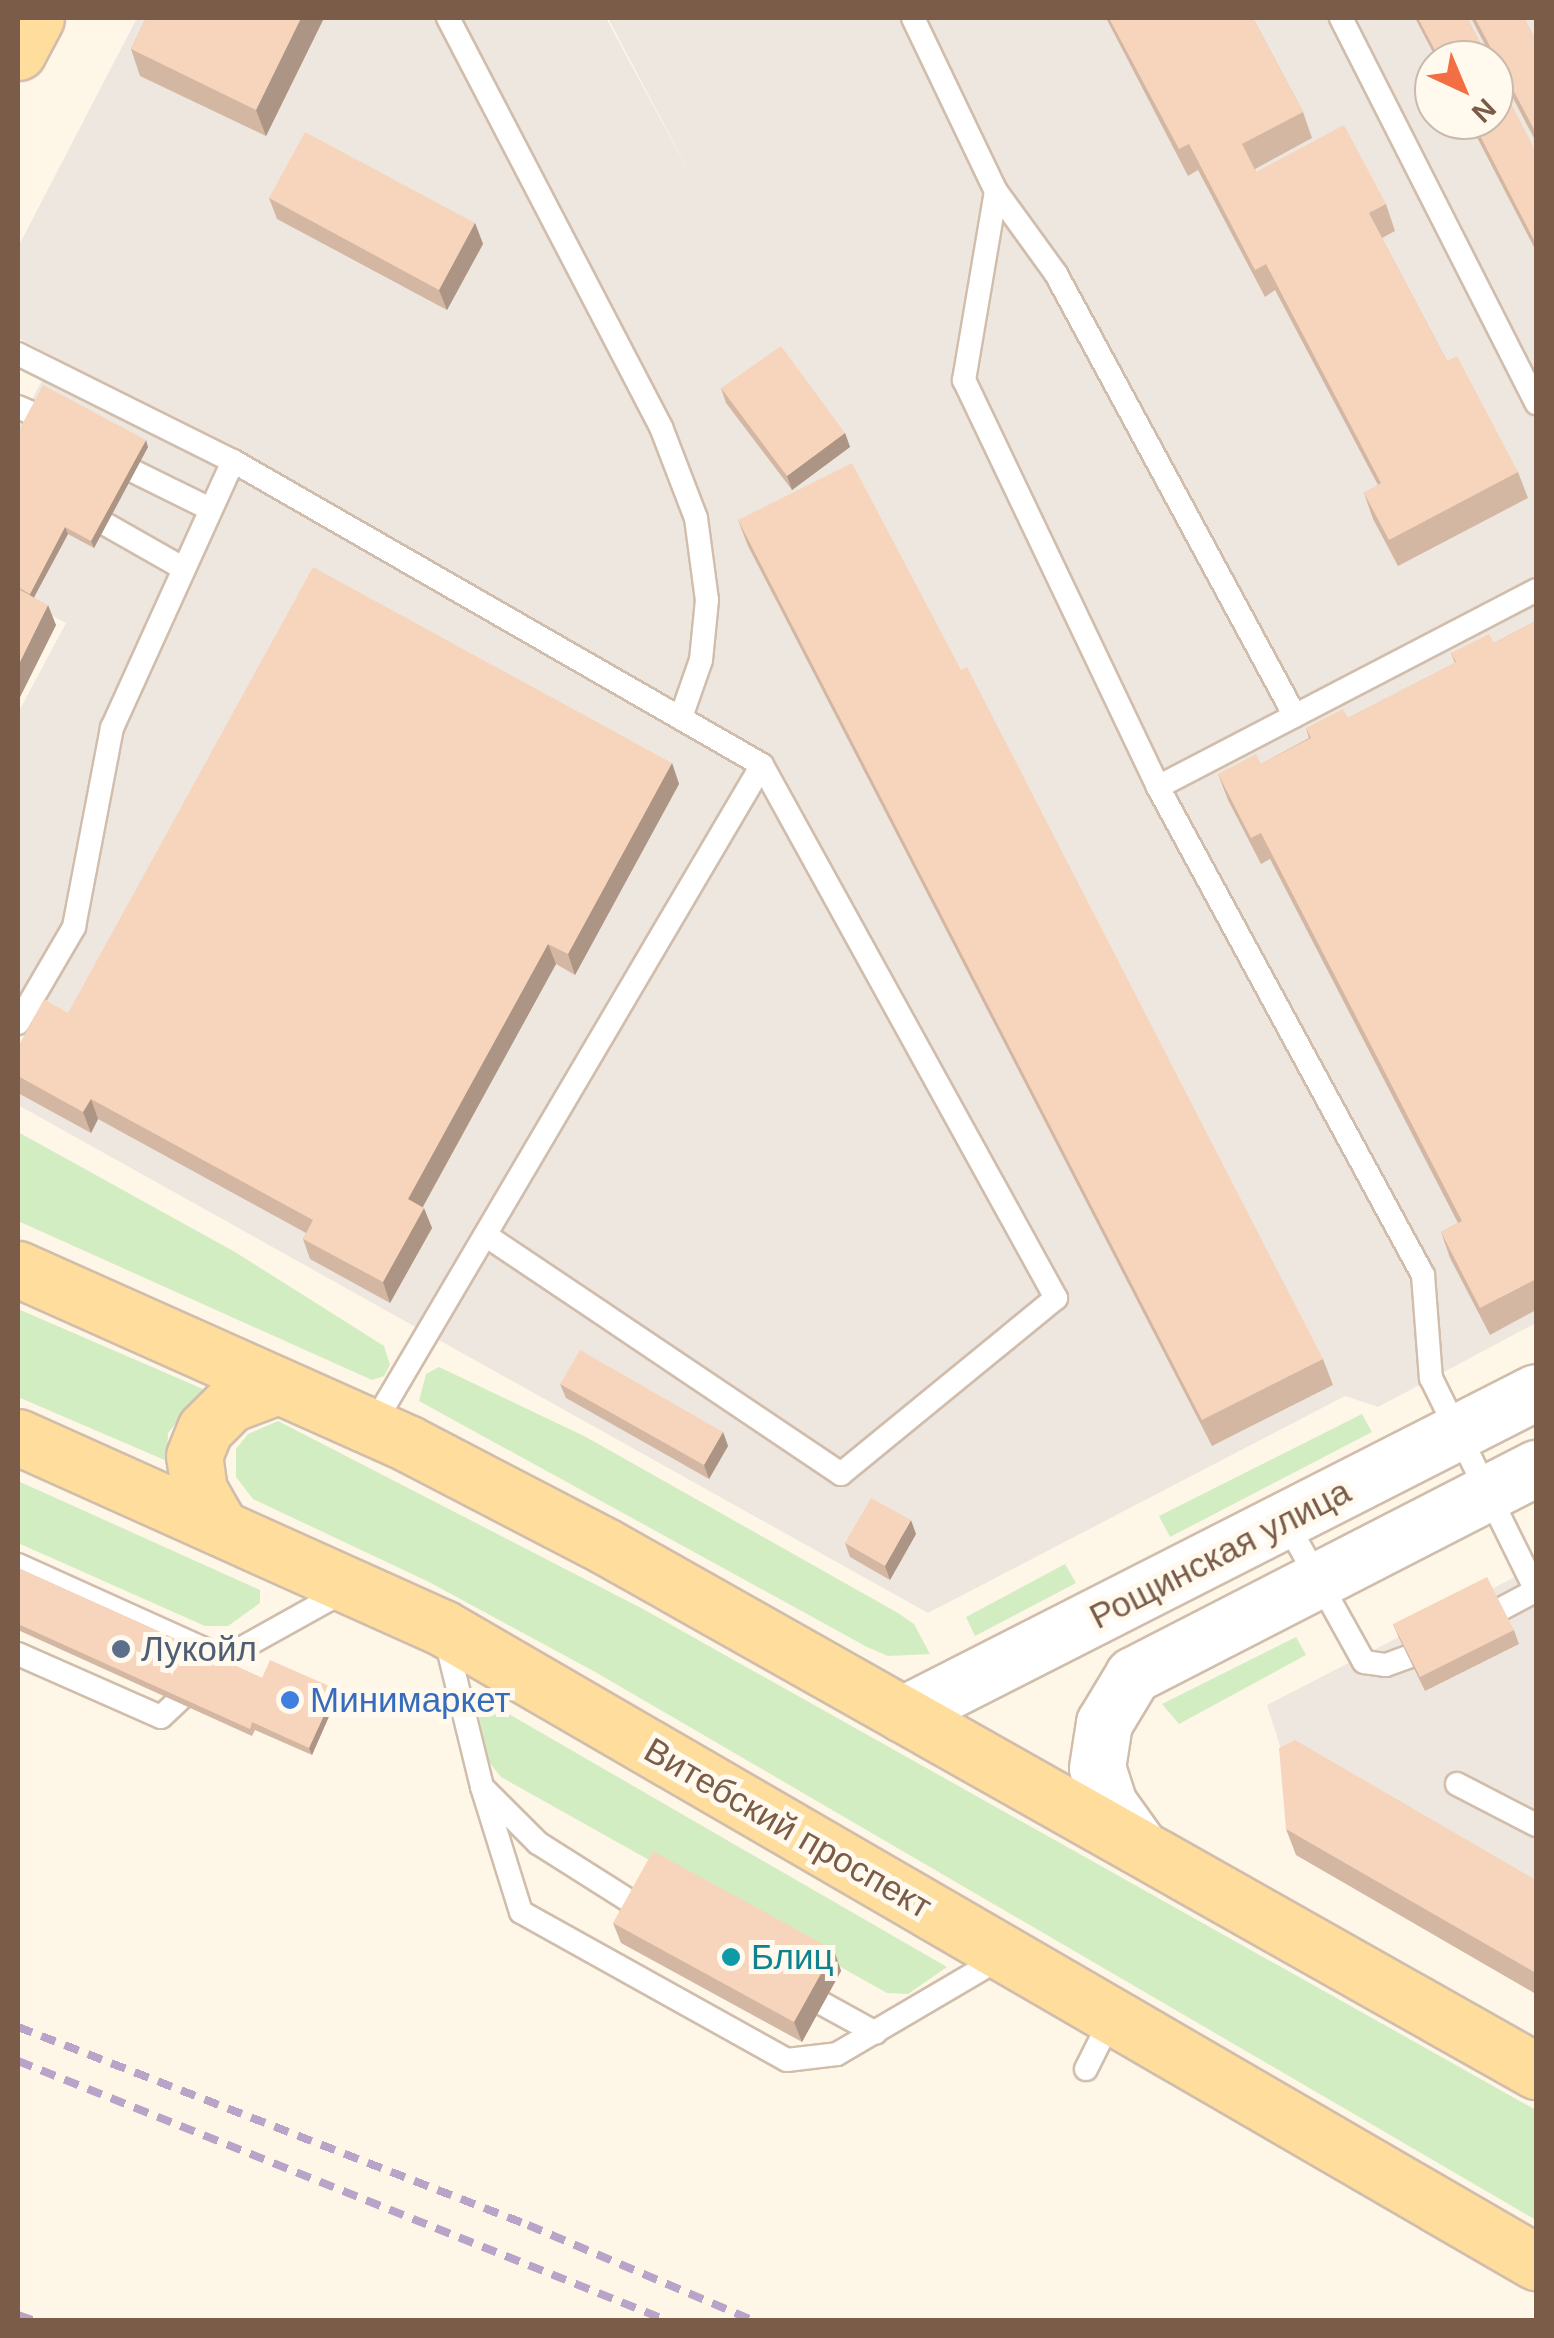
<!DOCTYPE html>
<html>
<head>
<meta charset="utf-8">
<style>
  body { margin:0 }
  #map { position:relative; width:1554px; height:2338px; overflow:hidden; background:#fef6e6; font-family:Arial,sans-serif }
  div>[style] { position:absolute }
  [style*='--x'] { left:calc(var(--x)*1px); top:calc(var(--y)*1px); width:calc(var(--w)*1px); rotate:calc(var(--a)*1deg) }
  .industrial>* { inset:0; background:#eee7e0 }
  .green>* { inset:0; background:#d3edc3 }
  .roads { filter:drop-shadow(2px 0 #d1bdab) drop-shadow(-2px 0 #d1bdab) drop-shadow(0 2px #d1bdab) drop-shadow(0 -2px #d1bdab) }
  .service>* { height:22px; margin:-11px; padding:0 11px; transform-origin:11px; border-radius:11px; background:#fff }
  .tertiary>* { height:55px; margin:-27.5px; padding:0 27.5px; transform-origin:27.5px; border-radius:27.5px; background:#fff }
  .primary>* { height:55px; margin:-27.5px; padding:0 27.5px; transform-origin:27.5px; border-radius:27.5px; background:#ffdd9c }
  .rail>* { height:8px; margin-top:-4px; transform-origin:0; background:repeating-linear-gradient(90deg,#b9a3c9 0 15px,transparent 0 25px) }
  .wall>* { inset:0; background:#d4b7a2 }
  .shaded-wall>* { inset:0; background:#ac9584 }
  .building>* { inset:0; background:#f6d5bc }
  .dots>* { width:28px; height:28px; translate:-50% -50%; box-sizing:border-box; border:5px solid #fff9ee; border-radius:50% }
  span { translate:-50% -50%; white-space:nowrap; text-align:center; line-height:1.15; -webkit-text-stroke:10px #fff9ee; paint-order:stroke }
  .street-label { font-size:35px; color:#7a5c48 }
  .service-label { font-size:35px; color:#4e5e75 }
  .left { translate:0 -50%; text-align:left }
  .shop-label { font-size:35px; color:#366cbe }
  .culture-label { font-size:35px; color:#0d838f }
  .frame { position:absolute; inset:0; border:20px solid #7a5c48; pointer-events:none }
  .north { position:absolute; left:1414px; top:40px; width:100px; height:100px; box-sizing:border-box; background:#fff9ee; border:2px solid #cabaac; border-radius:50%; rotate:136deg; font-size:28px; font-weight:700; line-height:40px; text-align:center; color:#7a5c48 }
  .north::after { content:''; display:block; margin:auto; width:35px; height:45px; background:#f16f43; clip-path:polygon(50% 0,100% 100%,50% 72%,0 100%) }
</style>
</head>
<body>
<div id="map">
  <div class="industrial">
    <i style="clip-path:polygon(evenodd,137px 18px,606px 18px,698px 189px,608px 18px,1536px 18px,1536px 1323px,1378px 1407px,1345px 1396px,928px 1613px,18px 1105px,18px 1064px,37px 1027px,18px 1015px,18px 713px,66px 623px,18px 597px,18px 425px,55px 357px,18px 338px,18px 247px,137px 18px,1434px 60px,1494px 60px,1494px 120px,1434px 120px,1434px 60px)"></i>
    <i style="clip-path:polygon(1536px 1566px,1536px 1994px,1296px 1855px,1289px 1774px,1267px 1705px)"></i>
  </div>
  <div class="green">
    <i style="clip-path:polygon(18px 1132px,235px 1252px,384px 1346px,390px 1365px,384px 1376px,372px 1380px,18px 1221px)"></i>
    <i style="clip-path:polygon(18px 1309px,203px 1389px,168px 1433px,167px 1461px,18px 1397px)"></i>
    <i style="clip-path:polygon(439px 1367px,586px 1437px,898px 1613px,914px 1624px,930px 1654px,888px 1656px,867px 1647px,419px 1401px,426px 1374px)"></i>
    <i style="clip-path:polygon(1362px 1414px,1372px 1432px,1170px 1537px,1159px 1516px)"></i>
    <i style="clip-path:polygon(278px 1421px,643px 1609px,1536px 2110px,1536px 2220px,597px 1673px,429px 1582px,253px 1499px,236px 1477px,236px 1449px,248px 1434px)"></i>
    <i style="clip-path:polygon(18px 1481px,260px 1590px,260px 1603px,228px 1626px,205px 1626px,18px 1543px)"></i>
    <i style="clip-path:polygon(1065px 1564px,1076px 1583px,975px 1636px,966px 1617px)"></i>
    <i style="clip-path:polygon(1296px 1637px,1306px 1655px,1179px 1724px,1162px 1704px)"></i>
    <i style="clip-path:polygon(474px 1694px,947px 1967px,908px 1994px,887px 1993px,501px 1777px,489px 1762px)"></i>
  </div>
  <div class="roads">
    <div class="service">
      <i style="--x:448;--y:18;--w:461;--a:62.5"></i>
      <i style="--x:661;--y:427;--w:97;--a:69"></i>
      <i style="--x:696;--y:518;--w:83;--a:82.4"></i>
      <i style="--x:707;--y:600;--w:60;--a:95.7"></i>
      <i style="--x:701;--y:660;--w:60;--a:109.3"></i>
      <i style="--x:913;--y:18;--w:192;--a:64.4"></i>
      <i style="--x:996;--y:191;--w:192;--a:99.6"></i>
      <i style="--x:964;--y:380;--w:451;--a:64.5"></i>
      <i style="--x:1158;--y:787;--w:555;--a:61.5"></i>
      <i style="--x:1423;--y:1275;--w:103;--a:85.6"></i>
      <i style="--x:1431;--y:1378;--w:237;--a:63.7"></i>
      <i style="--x:1341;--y:18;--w:432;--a:63.1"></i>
      <i style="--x:996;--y:191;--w:102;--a:54.1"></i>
      <i style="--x:1056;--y:274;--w:502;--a:61.6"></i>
      <i style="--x:18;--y:354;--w:240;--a:26.5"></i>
      <i style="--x:233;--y:461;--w:610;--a:29.88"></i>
      <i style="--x:762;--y:765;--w:609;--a:61.12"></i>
      <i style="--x:1056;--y:1298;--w:278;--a:140.7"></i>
      <i style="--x:841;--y:1474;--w:427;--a:-146.1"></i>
      <i style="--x:18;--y:407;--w:17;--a:24"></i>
      <i style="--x:135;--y:472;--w:84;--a:26.3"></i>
      <i style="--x:107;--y:525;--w:85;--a:29.6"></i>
      <i style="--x:1158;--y:787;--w:426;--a:-27.5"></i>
      <i style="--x:18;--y:1023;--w:111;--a:-59.7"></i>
      <i style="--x:74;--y:927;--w:203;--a:-79.2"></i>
      <i style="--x:112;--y:728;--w:293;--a:-65.6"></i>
      <i style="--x:372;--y:1427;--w:768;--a:-59.5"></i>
      <i style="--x:1285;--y:1520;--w:162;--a:60.9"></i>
      <i style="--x:1364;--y:1662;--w:22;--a:8"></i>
      <i style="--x:1386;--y:1665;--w:23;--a:-20"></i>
      <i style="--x:18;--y:1565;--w:226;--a:24.3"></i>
      <i style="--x:224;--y:1658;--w:140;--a:-29.1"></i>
      <i style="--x:1501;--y:1609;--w:40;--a:-28"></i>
      <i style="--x:445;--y:1636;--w:155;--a:76.2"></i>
      <i style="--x:482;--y:1787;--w:79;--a:45"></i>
      <i style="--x:538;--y:1843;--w:122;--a:32.3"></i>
      <i style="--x:18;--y:1654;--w:156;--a:23.8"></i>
      <i style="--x:161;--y:1717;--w:50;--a:-43.4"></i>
      <i style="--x:1457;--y:1784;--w:89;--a:27.4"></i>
      <i style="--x:482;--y:1787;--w:131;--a:72.7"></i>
      <i style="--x:521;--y:1912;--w:304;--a:29.1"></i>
      <i style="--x:787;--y:2060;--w:50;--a:-6.8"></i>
      <i style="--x:837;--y:2054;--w:196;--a:-30.4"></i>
      <i style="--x:823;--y:2004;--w:60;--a:28.7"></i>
      <i style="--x:1086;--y:2069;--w:58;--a:-63.4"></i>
    </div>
    <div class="tertiary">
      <i style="--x:903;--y:1714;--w:710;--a:-26.96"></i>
      <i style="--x:1139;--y:1846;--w:52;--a:-125.5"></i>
      <i style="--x:1109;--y:1804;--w:38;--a:-108"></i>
      <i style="--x:1097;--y:1768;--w:46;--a:-81.2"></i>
      <i style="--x:1104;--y:1723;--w:56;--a:-58.9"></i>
      <i style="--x:1133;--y:1675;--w:453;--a:-27.2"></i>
    </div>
    <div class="primary">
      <i style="--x:18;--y:52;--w:38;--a:-62"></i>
      <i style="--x:18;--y:1269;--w:426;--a:24.1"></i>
      <i style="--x:407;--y:1443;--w:223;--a:27.5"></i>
      <i style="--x:605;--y:1546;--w:1069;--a:29.42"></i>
      <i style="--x:18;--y:1437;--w:466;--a:24.2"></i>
      <i style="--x:443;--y:1628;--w:1264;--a:30.12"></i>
      <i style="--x:219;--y:1525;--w:40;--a:-119.7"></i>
      <i style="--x:199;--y:1490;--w:34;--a:-98"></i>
      <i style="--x:194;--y:1456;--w:29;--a:-68"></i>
      <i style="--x:205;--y:1429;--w:35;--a:-45"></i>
      <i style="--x:230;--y:1404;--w:51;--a:-20.6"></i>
    </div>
  </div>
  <div class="rail">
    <i style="--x:18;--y:2027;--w:547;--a:21.22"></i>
    <i style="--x:528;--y:2225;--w:243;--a:23"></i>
    <i style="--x:18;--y:2061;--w:698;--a:21.79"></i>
    <i style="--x:18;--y:2315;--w:15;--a:20"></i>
  </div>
  <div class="wall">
    <i style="clip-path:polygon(146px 18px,324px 18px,266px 136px,140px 76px,131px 49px)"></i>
    <i style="clip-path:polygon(1106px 18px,1253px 18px,1303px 112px,1312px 138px,1255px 169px,1256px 172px,1386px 204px,1395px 231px,1382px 238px,1447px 361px,1518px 472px,1528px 498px,1398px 566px,1373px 519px,1364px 493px,1378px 485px,1275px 290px,1265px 297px,1198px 170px,1188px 176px)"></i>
    <i style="clip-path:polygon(1415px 18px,1467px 18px,1489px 60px,1437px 60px)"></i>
    <i style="clip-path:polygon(1471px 18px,1524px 18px,1536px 41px,1536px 142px)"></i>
    <i style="clip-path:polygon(1468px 120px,1494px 120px,1536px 152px,1536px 251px)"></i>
    <i style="clip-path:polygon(269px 198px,475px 223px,483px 244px,447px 310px,277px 219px)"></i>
    <i style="clip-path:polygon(721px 388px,845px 433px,850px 447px,792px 490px,726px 403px)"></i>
    <i style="clip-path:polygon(18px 432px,148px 447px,94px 548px,68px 534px,34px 597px,56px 625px,18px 701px)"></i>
    <i style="clip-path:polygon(738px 520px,1323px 1359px,1333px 1385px,1212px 1446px,748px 546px)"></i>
    <i style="clip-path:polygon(1536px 621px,1536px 1310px,1490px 1335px,1450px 1258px,1441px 1232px,1458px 1223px,1270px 859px,1261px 864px,1228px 800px,1218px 774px,1261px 764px,1309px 738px,1306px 728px,1348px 718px,1455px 663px,1451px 653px,1494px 643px)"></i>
    <i style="clip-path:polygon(672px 763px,679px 784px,575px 975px,556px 964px,423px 1207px,432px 1228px,390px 1303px,310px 1259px,303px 1239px,306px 1233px,98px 1119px,91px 1133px,18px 1093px,18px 1047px,68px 1013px)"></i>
    <i style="clip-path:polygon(560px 1384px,723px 1432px,728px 1446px,709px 1479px,566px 1398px)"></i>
    <i style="clip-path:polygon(916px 1534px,890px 1580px,850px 1557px,845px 1543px)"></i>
    <i style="clip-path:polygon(18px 1568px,262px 1678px,336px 1689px,338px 1696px,312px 1755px,255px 1730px,252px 1736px,18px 1630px)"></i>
    <i style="clip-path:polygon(1393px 1624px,1514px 1630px,1519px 1644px,1425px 1691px,1399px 1638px)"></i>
    <i style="clip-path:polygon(1286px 1829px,1536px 1880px,1536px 1994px,1296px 1855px)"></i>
    <i style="clip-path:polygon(613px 1923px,834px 1950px,841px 1971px,802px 2042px,621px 1943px)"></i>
  </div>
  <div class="shaded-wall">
    <i style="clip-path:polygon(301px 18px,324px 18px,266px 136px,256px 110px)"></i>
    <i style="clip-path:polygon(475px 223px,483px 244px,447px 310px,439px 290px)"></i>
    <i style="clip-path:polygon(845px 433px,850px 447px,792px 490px,787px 476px)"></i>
    <i style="clip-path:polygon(146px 440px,148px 447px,94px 548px,91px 541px)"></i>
    <i style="clip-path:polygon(65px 527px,68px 534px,32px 601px,30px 594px)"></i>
    <i style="clip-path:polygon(48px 605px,56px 625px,18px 701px,18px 666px)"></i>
    <i style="clip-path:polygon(672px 763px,679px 784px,575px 975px,568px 954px)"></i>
    <i style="clip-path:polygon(548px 944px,556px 964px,416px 1219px,408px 1199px)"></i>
    <i style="clip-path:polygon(91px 1099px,98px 1119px,91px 1133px,83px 1112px)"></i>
    <i style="clip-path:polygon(424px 1208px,432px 1228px,390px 1303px,383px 1282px)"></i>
    <i style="clip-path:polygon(723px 1432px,728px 1446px,709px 1479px,704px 1465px)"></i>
    <i style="clip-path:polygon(911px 1520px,916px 1534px,890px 1580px,885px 1566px)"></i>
    <i style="clip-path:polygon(336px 1689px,338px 1696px,312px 1755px,309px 1748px)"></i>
    <i style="clip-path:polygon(834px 1950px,841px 1971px,802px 2042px,794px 2022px)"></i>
  </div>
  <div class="building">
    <i style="clip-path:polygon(146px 18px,301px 18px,256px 110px,131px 49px)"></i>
    <i style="clip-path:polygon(1109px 18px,1253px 18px,1303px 112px,1242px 144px,1256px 172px,1344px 125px,1386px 204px,1369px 213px,1447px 361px,1457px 356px,1518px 472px,1389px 540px,1364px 493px,1381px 483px,1266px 264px,1255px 270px,1189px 144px,1179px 149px)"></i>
    <i style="clip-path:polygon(1418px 18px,1467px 18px,1489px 60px,1440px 60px)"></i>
    <i style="clip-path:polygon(1475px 18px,1524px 18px,1536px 41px,1536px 133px)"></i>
    <i style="clip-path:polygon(1494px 70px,1536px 152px,1536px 244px,1472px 120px,1494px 120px)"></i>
    <i style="clip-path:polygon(305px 132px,475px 223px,439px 290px,269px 198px)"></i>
    <i style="clip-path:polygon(781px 346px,845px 433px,787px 476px,721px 388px)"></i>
    <i style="clip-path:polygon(43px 385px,146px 440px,91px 541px,65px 527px,30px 594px,18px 587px,18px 432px)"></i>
    <i style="clip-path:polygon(852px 463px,961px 670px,967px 667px,1323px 1359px,1202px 1420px,738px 520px)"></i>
    <i style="clip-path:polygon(313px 567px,672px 763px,568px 954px,548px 944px,408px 1199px,424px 1208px,383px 1282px,303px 1239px,313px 1220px,91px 1099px,83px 1112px,18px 1076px,18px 1047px,44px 999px,68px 1013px)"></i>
    <i style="clip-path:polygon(18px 589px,48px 605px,18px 666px)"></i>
    <i style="clip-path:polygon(1536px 621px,1536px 1279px,1480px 1308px,1441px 1232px,1462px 1221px,1261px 833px,1251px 838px,1218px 774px,1256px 754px,1261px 764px,1311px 738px,1306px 728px,1343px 709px,1348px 718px,1456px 662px,1451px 653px,1489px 634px,1494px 643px)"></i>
    <i style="clip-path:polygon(580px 1350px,723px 1432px,704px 1465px,560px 1384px)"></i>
    <i style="clip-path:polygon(871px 1498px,911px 1520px,885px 1566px,845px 1543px)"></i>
    <i style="clip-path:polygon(18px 1568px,262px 1678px,270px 1660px,336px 1689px,309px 1748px,252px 1722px,250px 1729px,18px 1624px)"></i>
    <i style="clip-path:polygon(1487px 1577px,1514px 1630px,1420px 1677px,1393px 1624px)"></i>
    <i style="clip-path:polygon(1295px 1740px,1536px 1880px,1536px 1973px,1286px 1829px,1279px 1748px)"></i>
    <i style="clip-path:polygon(653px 1851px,834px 1950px,794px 2022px,613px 1923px)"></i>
  </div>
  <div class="dots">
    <i style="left:121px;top:1649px;background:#5c6f8a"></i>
    <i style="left:290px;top:1700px;background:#3f7fe0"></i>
    <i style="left:731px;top:1957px;background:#0f9aa8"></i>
  </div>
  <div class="street-label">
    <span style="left:1220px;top:1554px;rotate:-27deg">Рощинская улица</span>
    <span style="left:788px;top:1828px;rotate:30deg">Витебский проспект</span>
  </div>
  <div class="service-label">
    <span class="left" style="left:141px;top:1649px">Лукойл</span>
  </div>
  <div class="shop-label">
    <span class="left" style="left:310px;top:1700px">Минимаркет</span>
  </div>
  <div class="culture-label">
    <span class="left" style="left:751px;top:1957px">Блиц</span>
  </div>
  <div class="frame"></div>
  <div class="north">N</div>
</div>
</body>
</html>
